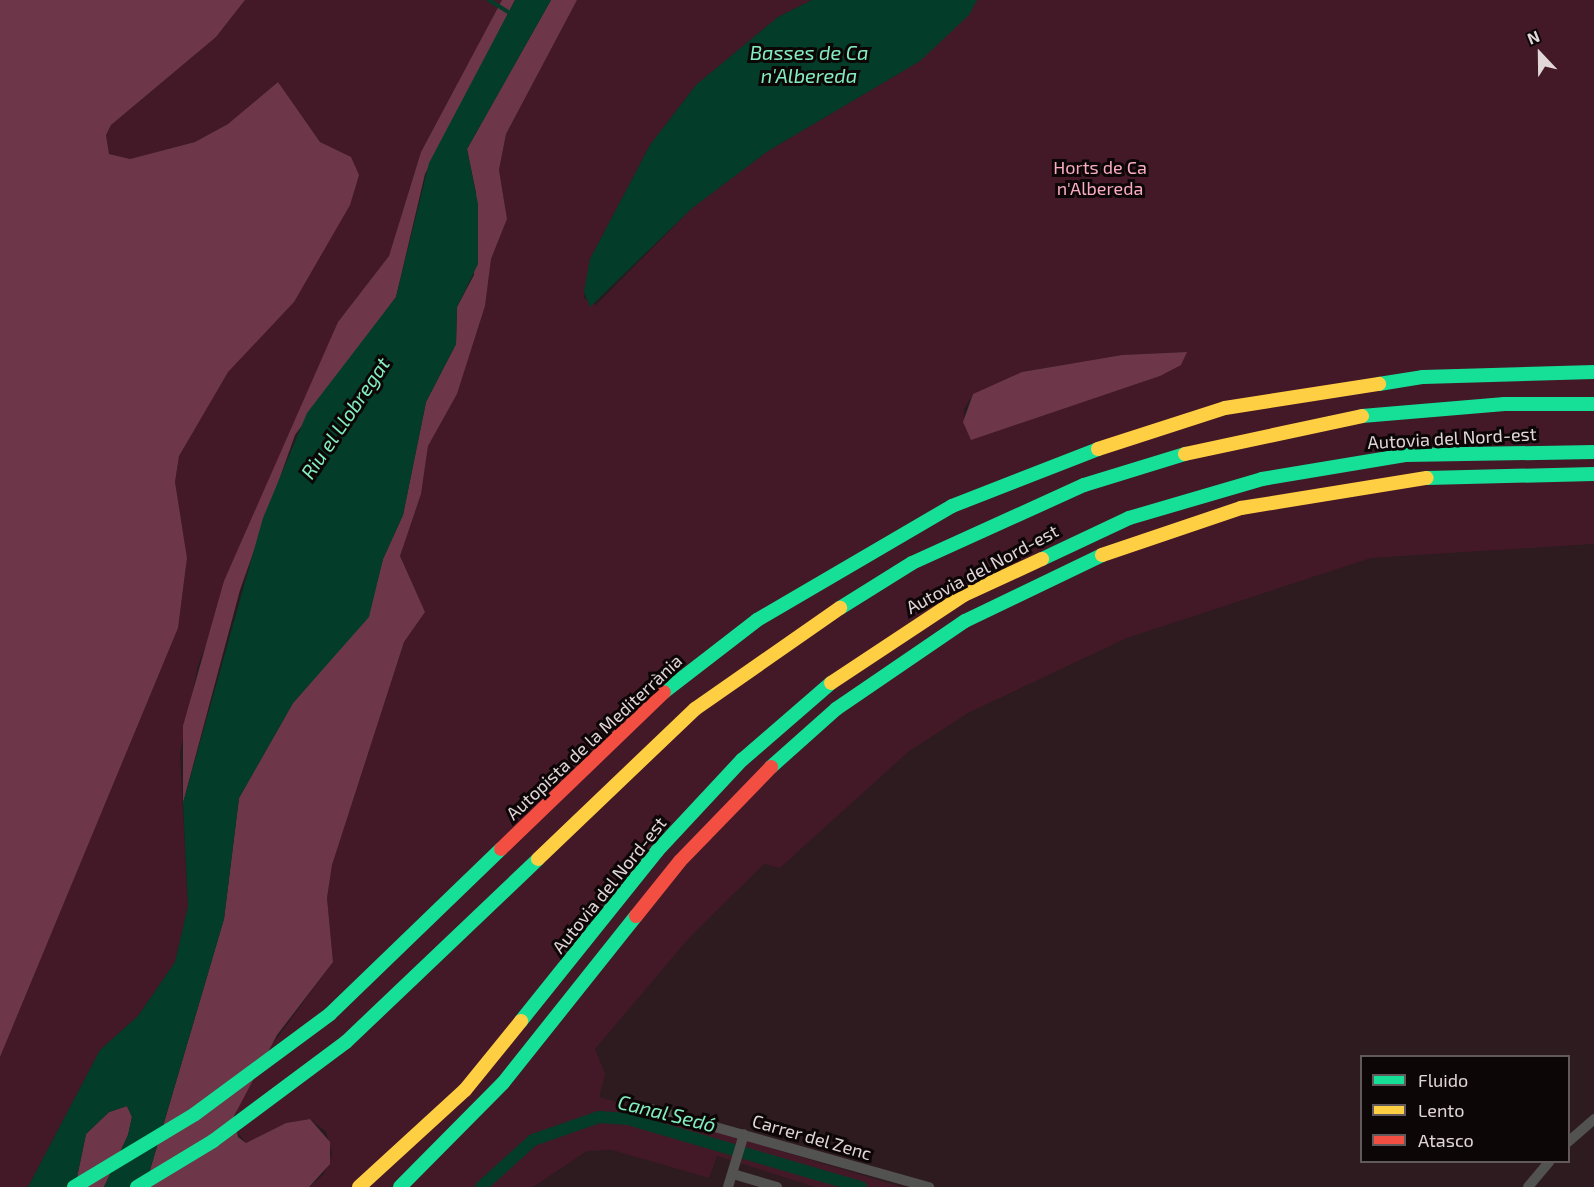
<!DOCTYPE html>
<html>
<head>
<meta charset="utf-8">
<style>
  body { margin:0 }
  #map { position:relative; width:1594px; height:1187px; overflow:hidden; background:#241c1d; font-family:"Exo 2",sans-serif }
  div>[style] { position:absolute }
  [style*='--x'] { left:calc(var(--x)*1px); top:calc(var(--y)*1px); width:calc(var(--w)*1px); rotate:calc(var(--a)*1deg) }
  .built>* { inset:0; background:#2e1b20 }
  .green>* { inset:0; background:#431928 }
  .forest>* { inset:0; background:#6e3749 }
  .water>* { inset:0; background:#033d29 }
  .stream>* { height:4px; margin:-2px; padding:0 2px; transform-origin:2px; border-radius:2px; background:#033d29 }
  .canal>* { height:12px; margin:-6px; padding:0 6px; transform-origin:6px; border-radius:6px; background:#033d29 }
  .street>* { height:10px; margin:-5px; padding:0 5px; transform-origin:5px; border-radius:5px; background:#525251 }
  .fast>* { height:14px; margin:-7px; padding:0 7px; transform-origin:7px; border-radius:7px; background:#16e098 }
  .slow>* { height:14px; margin:-7px; padding:0 7px; transform-origin:7px; border-radius:7px; background:#ffcf43 }
  .jam>* { height:14px; margin:-7px; padding:0 7px; transform-origin:7px; border-radius:7px; background:#f24e42 }
  span { translate:-50% -50%; white-space:nowrap; text-align:center; line-height:1.15; -webkit-text-stroke:6px #0c0607; paint-order:stroke }
  .park-label { font-size:18px; color:#fbacc2 }
  .street-label { font-size:18px; color:#e1d6d8 }
  .water-label { font-size:20px; color:#83eebf; font-style:italic }
  .legend { position:absolute; left:1360px; top:1055px; width:210px; height:108px; box-sizing:border-box; background:#0c0607; border:2px solid #61595b; margin:0; padding:8px 10px; list-style:none; font-size:18px; color:#e1d6d8 }
  .legend li { display:flex; align-items:center; gap:12px; height:30px }
  .legend b { width:30px; border:2px solid #61595b }
  .north { position:absolute; left:1510px; top:24px; width:60px; height:60px; -webkit-text-stroke:4px #0c0607; paint-order:stroke; rotate:338deg; font-size:16px; font-weight:700; line-height:24px; text-align:center; color:#e1d6d8 }
  .north::after { content:''; display:block; margin:auto; width:21px; height:27px; background:#e1d6d8; clip-path:polygon(50% 0,100% 100%,50% 72%,0 100%) }
</style>
</head>
<body>
<div id="map">
  <div class="built">
    <i style="clip-path:polygon(evenodd,1594px 544px,1594px 1187px,902px 1187px,598px 1097px,595px 1049px,690px 937px,764px 864px,780px 868px,908px 752px,968px 713px,1127px 638px,1371px 558px,1594px 544px,1362px 1056px,1568px 1056px,1568px 1162px,1362px 1162px,1362px 1056px)"></i>
    <i style="clip-path:polygon(612px 1150px,709px 1178px,717px 1156px,815px 1187px,533px 1187px,587px 1151px)"></i>
  </div>
  <div class="green">
    <i style="clip-path:polygon(245px 0,502px 0,421px 152px,389px 256px,338px 322px,198px 665px,180px 753px,188px 906px,175px 962px,138px 1016px,100px 1050px,28px 1187px,0 1187px,0 1057px,178px 628px,187px 558px,175px 482px,179px 456px,227px 372px,294px 302px,351px 157px,320px 142px,278px 82px,228px 124px,195px 142px,130px 159px,109px 154px,106px 135px,111px 125px,216px 37px)"></i>
    <i style="clip-path:polygon(evenodd,577px 0,812px 0,778px 17px,696px 85px,650px 145px,590px 259px,584px 298px,596px 305px,691px 209px,768px 151px,920px 61px,977px 0,1594px 0,1594px 544px,1371px 558px,1127px 638px,968px 713px,908px 752px,780px 868px,764px 864px,690px 937px,595px 1049px,605px 1074px,599px 1097px,902px 1187px,815px 1187px,717px 1156px,709px 1178px,612px 1150px,587px 1151px,533px 1187px,309px 1187px,324px 1174px,332px 1154px,326px 1132px,310px 1119px,286px 1123px,246px 1143px,234px 1127px,238px 1105px,271px 1046px,333px 962px,327px 898px,332px 865px,404px 642px,425px 612px,400px 556px,421px 494px,428px 446px,457px 394px,485px 306px,491px 259px,507px 219px,499px 170px,506px 134px,577px 0,1187px 352px,1160px 376px,971px 439px,965px 427px,964px 409px,973px 394px,1022px 372px,1122px 355px,1187px 352px)"></i>
  </div>
  <div class="forest">
    <i style="clip-path:polygon(0 0,245px 0,216px 37px,111px 125px,106px 135px,109px 154px,130px 159px,195px 142px,228px 124px,278px 82px,320px 142px,351px 157px,359px 175px,350px 205px,294px 302px,228px 372px,179px 456px,175px 482px,187px 558px,178px 628px,0 1057px)"></i>
    <i style="clip-path:polygon(502px 0,515px 0,425px 174px,396px 297px,295px 435px,240px 590px,183px 803px,183px 726px,224px 581px,338px 322px,389px 256px,421px 152px)"></i>
    <i style="clip-path:polygon(551px 0,577px 0,506px 134px,499px 170px,507px 219px,491px 259px,485px 306px,457px 394px,428px 446px,421px 494px,400px 556px,425px 612px,404px 642px,332px 865px,327px 898px,333px 962px,277px 1035px,234px 1116px,238px 1137px,246px 1143px,286px 1123px,310px 1119px,330px 1142px,330px 1164px,309px 1187px,145px 1187px,224px 919px,239px 798px,293px 703px,368px 617px,383px 559px,403px 515px,426px 402px,456px 344px,457px 307px,474px 275px,476px 193px,467px 149px)"></i>
    <i style="clip-path:polygon(1187px 352px,1181px 365px,1160px 376px,971px 440px,963px 422px,973px 394px,1022px 372px,1122px 355px)"></i>
    <i style="clip-path:polygon(127px 1106px,132px 1117px,128px 1135px,104px 1187px,75px 1187px,86px 1134px,109px 1112px)"></i>
  </div>
  <div class="water">
    <i style="clip-path:polygon(515px 0,551px 0,467px 149px,478px 204px,478px 264px,457px 307px,456px 344px,426px 402px,403px 515px,383px 559px,369px 617px,293px 703px,239px 798px,224px 919px,145px 1187px,104px 1187px,128px 1135px,132px 1117px,127px 1106px,109px 1112px,86px 1134px,75px 1187px,28px 1187px,100px 1050px,138px 1016px,175px 962px,188px 906px,183px 803px,263px 518px,307px 413px,396px 297px,429px 163px)"></i>
    <i style="clip-path:polygon(812px 0,977px 0,969px 15px,920px 61px,768px 151px,691px 209px,590px 307px,584px 292px,590px 259px,650px 145px,696px 85px,778px 17px)"></i>
  </div>
  <div class="stream">
    <i style="--x:489;--y:0;--w:26;--a:32"></i>
  </div>
  <div class="canal">
    <i style="--x:481;--y:1187;--w:70;--a:-42.1"></i>
    <i style="--x:533;--y:1140;--w:70;--a:-19.2"></i>
    <i style="--x:599;--y:1117;--w:29;--a:4"></i>
    <i style="--x:628;--y:1119;--w:243;--a:16.3"></i>
  </div>
  <div class="street">
    <i style="--x:651;--y:1109;--w:289;--a:15.7"></i>
    <i style="--x:1568;--y:1142;--w:35;--a:-41"></i>
    <i style="--x:733;--y:1174;--w:46;--a:16.5"></i>
    <i style="--x:728;--y:1187;--w:55;--a:-73.2"></i>
    <i style="--x:1528;--y:1187;--w:33;--a:-50"></i>
  </div>
  <div class="fast">
    <i style="--x:1379;--y:384;--w:45;--a:-9"></i>
    <i style="--x:1423;--y:377;--w:171;--a:-1.7"></i>
    <i style="--x:1362;--y:416;--w:143;--a:-4.8"></i>
    <i style="--x:1504;--y:404;--w:90;--a:0"></i>
    <i style="--x:1427;--y:478;--w:167;--a:-1.4"></i>
    <i style="--x:1042;--y:559;--w:96;--a:-25.2"></i>
    <i style="--x:1129;--y:518;--w:139;--a:-16.3"></i>
    <i style="--x:1262;--y:479;--w:145;--a:-9.5"></i>
    <i style="--x:1405;--y:455;--w:189;--a:-0.9"></i>
    <i style="--x:840;--y:608;--w:85;--a:-32"></i>
    <i style="--x:912;--y:563;--w:189;--a:-24.4"></i>
    <i style="--x:1084;--y:485;--w:106;--a:-17.1"></i>
    <i style="--x:664;--y:692;--w:118;--a:-37.7"></i>
    <i style="--x:757;--y:620;--w:226;--a:-30.3"></i>
    <i style="--x:952;--y:506;--w:157;--a:-21.3"></i>
    <i style="--x:771;--y:767;--w:87;--a:-41.7"></i>
    <i style="--x:836;--y:709;--w:156;--a:-34.3"></i>
    <i style="--x:965;--y:621;--w:152;--a:-25.7"></i>
    <i style="--x:521;--y:1021;--w:218;--a:-51.3"></i>
    <i style="--x:657;--y:851;--w:125;--a:-47"></i>
    <i style="--x:742;--y:760;--w:118;--a:-40.9"></i>
    <i style="--x:74;--y:1187;--w:141;--a:-31.1"></i>
    <i style="--x:195;--y:1114;--w:168;--a:-36.5"></i>
    <i style="--x:330;--y:1014;--w:238;--a:-44"></i>
    <i style="--x:137;--y:1187;--w:89;--a:-31.2"></i>
    <i style="--x:213;--y:1141;--w:166;--a:-36.7"></i>
    <i style="--x:346;--y:1042;--w:265;--a:-43.6"></i>
    <i style="--x:400;--y:1187;--w:146;--a:-45.3"></i>
    <i style="--x:503;--y:1083;--w:213;--a:-51.5"></i>
  </div>
  <div class="slow">
    <i style="--x:1098;--y:449;--w:133;--a:-17.9"></i>
    <i style="--x:1225;--y:408;--w:156;--a:-8.9"></i>
    <i style="--x:1185;--y:454;--w:181;--a:-12.1"></i>
    <i style="--x:1102;--y:555;--w:147;--a:-18.7"></i>
    <i style="--x:1241;--y:508;--w:188;--a:-9.2"></i>
    <i style="--x:831;--y:683;--w:159;--a:-33.5"></i>
    <i style="--x:964;--y:595;--w:86;--a:-24.8"></i>
    <i style="--x:538;--y:859;--w:217;--a:-43.7"></i>
    <i style="--x:695;--y:709;--w:177;--a:-34.9"></i>
    <i style="--x:359;--y:1187;--w:144;--a:-42.5"></i>
    <i style="--x:465;--y:1090;--w:89;--a:-50.9"></i>
  </div>
  <div class="jam">
    <i style="--x:501;--y:849;--w:226;--a:-43.9"></i>
    <i style="--x:636;--y:916;--w:70;--a:-51.3"></i>
    <i style="--x:680;--y:861;--w:131;--a:-45.9"></i>
  </div>
  <div class="park-label">
    <span style="left:1100px;top:178px">Horts de Ca<br>n'Albereda</span>
  </div>
  <div class="street-label">
    <span style="left:1452px;top:438px;rotate:-3deg">Autovia del Nord-est</span>
    <span style="left:982px;top:569px;rotate:-28deg">Autovia del Nord-est</span>
    <span style="left:594px;top:737px;rotate:-43deg">Autopista de la Mediterrània</span>
    <span style="left:609px;top:885px;rotate:-51deg">Autovia del Nord-est</span>
    <span style="left:812px;top:1137px;rotate:16deg">Carrer del Zenc</span>
  </div>
  <div class="water-label">
    <span style="left:809px;top:64px">Basses de Ca<br>n'Albereda</span>
    <span style="left:345px;top:418px;rotate:-56deg">Riu el Llobregat</span>
    <span style="left:667px;top:1113px;rotate:14deg">Canal Sedó</span>
  </div>
  <ul class="legend">
  <li><b style="height:8px;background:#16e098"></b>Fluido</li>
  <li><b style="height:8px;background:#ffcf43"></b>Lento</li>
  <li><b style="height:8px;background:#f24e42"></b>Atasco</li>
  </ul>
  <div class="north">N</div>
</div>
</body>
</html>
